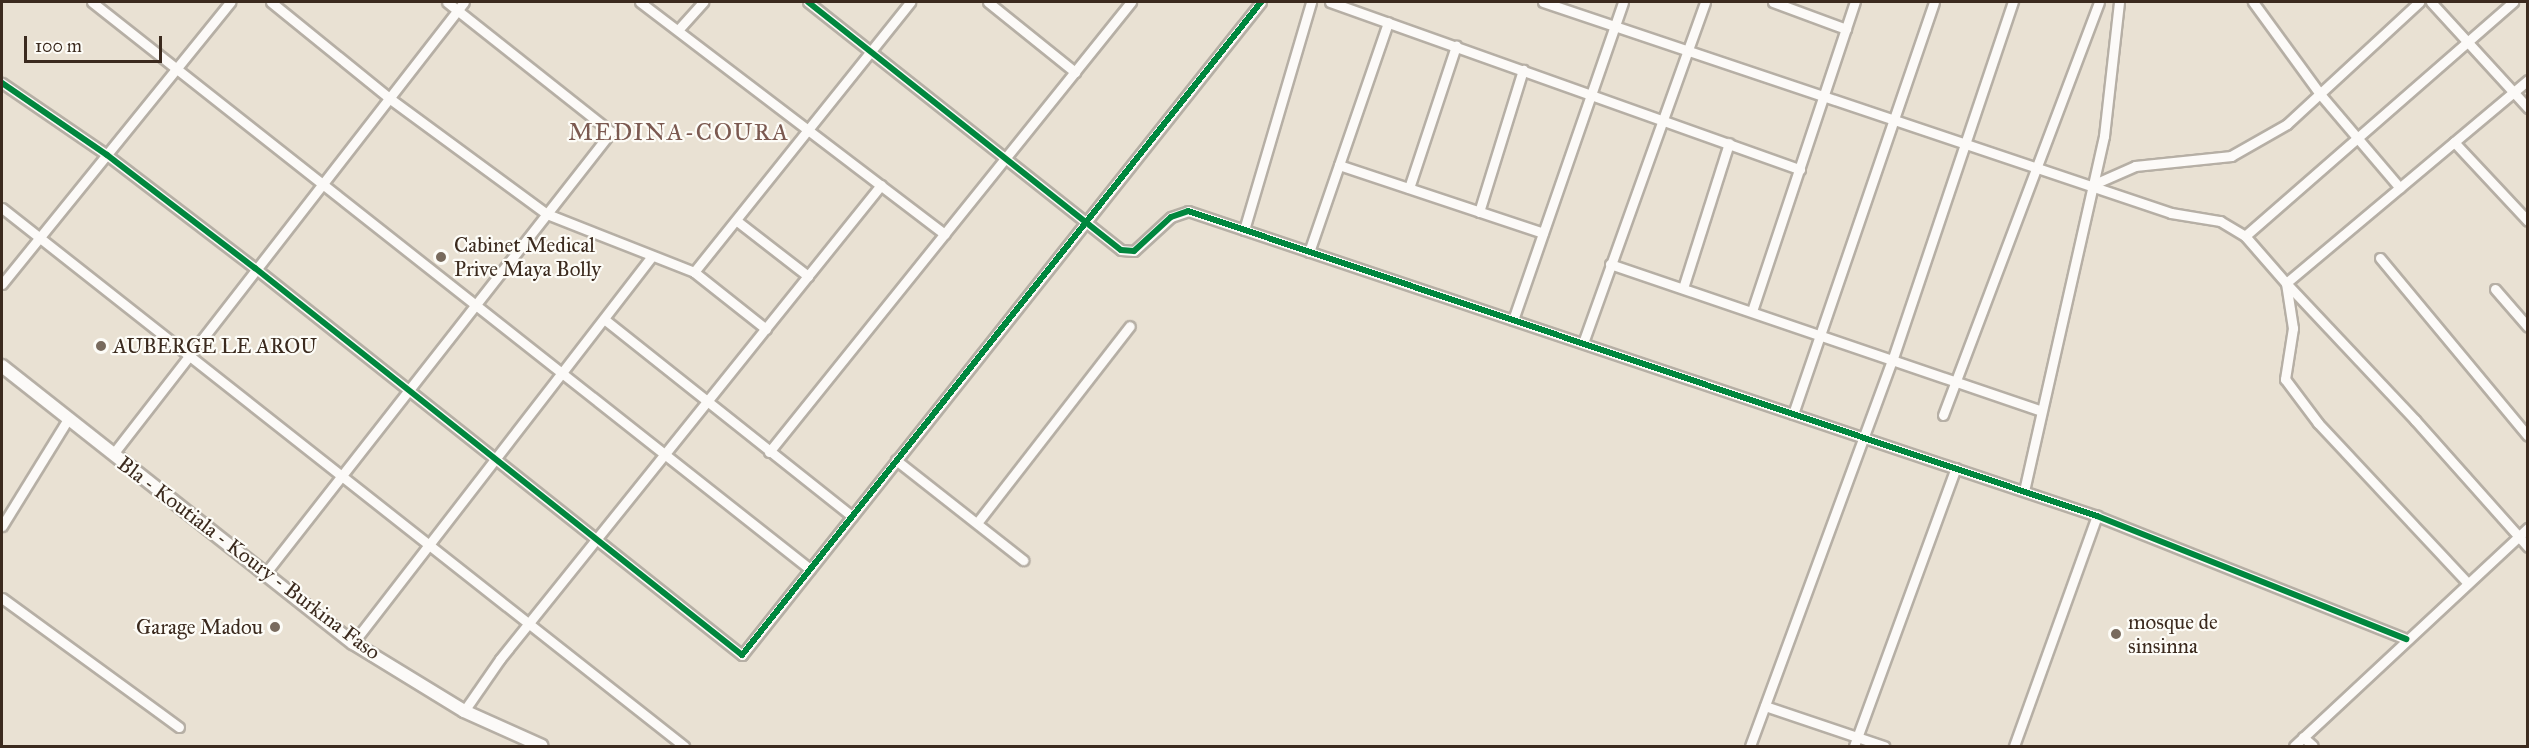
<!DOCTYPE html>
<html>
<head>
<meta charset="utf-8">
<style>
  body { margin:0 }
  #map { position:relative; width:2529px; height:748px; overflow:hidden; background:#e9e1d3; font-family:"IM FELL Great Primer",serif }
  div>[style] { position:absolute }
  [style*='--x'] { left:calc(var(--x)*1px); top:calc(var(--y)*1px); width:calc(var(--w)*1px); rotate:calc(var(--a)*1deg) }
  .roads { filter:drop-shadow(2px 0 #b6afa5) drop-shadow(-2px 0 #b6afa5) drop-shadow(0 2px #b6afa5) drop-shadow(0 -2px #b6afa5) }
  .minor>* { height:9px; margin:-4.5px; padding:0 4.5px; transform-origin:4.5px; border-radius:4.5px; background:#fcfaf8 }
  .major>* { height:12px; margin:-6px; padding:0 6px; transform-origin:6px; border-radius:6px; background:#fcfaf8 }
  .cycleway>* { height:6px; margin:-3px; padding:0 3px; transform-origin:3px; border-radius:3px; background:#00873e }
  .dots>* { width:16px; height:16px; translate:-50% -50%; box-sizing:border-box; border:3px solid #fdfcf7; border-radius:50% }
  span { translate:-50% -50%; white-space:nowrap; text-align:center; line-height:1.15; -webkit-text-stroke:4.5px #fdfcf7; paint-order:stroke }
  .poi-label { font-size:21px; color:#3b2a1e }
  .left { translate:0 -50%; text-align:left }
  .right { translate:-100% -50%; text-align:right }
  .street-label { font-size:21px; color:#3b2a1e }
  .quarter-label { font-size:24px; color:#7b5950; letter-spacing:1.5px }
  .frame { position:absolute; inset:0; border:3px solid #3b2a1e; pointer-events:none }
  .scale { position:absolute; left:24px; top:36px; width:138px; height:27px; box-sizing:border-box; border:3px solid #3b2a1e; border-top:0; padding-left:8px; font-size:18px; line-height:21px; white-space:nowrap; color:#3b2a1e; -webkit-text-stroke:4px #fdfcf7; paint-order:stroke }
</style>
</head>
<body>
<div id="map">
  <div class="roads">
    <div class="minor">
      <i style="--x:92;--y:2;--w:915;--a:38.3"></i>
      <i style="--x:271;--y:2;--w:152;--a:39.1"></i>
      <i style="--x:389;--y:98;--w:196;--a:36.3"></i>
      <i style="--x:547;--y:214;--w:158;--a:21.5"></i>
      <i style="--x:640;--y:2;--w:383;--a:37.3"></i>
      <i style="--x:808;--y:2;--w:399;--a:38.4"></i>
      <i style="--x:1121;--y:250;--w:13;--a:4"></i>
      <i style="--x:1134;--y:251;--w:50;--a:-42.6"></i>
      <i style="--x:1171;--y:217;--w:18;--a:-19"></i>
      <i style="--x:1188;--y:211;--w:959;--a:18.55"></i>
      <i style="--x:2097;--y:516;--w:333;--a:21.7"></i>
      <i style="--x:988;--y:2;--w:112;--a:38.8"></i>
      <i style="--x:1330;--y:2;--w:499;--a:19.6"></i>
      <i style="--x:1543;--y:2;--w:662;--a:18.57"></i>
      <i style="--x:2171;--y:213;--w:50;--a:9.3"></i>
      <i style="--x:2220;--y:221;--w:29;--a:31"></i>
      <i style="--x:2245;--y:236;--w:62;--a:48.9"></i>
      <i style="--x:2286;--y:283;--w:46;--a:81.2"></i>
      <i style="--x:2293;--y:328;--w:52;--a:98.9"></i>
      <i style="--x:2285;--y:379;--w:55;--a:53.1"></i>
      <i style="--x:2318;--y:423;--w:218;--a:46.9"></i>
      <i style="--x:1773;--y:2;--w:78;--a:20.3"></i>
      <i style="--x:2253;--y:2;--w:114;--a:53.9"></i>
      <i style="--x:2320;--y:94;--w:123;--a:49.6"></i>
      <i style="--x:2431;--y:2;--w:144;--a:47.5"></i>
      <i style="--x:678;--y:30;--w:38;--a:-48"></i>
      <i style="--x:2528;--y:80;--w:316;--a:140"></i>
      <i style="--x:2286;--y:283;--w:188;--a:46.7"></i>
      <i style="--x:2415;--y:420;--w:170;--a:48.3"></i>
      <i style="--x:2;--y:83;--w:127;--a:34.4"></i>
      <i style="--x:107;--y:155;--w:186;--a:37.4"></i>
      <i style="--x:255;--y:268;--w:622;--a:38.47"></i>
      <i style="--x:742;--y:655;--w:834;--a:-51.52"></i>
      <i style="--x:2454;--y:142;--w:108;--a:46.9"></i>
      <i style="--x:1339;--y:165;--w:215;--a:18.4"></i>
      <i style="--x:2092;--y:185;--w:47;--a:-23.8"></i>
      <i style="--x:2135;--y:166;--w:97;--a:-5.9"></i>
      <i style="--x:2231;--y:156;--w:64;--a:-29.7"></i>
      <i style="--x:2287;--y:124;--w:180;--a:-42.7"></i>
      <i style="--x:1409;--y:188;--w:150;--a:-71.7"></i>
      <i style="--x:2;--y:208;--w:869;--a:38.27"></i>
      <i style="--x:1479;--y:212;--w:149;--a:-72.8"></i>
      <i style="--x:737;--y:221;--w:90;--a:37.8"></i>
      <i style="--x:1244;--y:230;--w:238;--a:-73.6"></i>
      <i style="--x:2245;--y:236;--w:356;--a:-41.1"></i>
      <i style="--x:1309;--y:252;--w:243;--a:-71"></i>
      <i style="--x:2380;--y:258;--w:231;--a:50.3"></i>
      <i style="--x:1610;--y:264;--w:455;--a:18.8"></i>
      <i style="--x:2;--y:284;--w:363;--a:-51"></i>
      <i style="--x:1683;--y:288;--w:152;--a:-72.4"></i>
      <i style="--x:2495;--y:289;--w:50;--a:49"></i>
      <i style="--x:1752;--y:311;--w:326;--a:-71.6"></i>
      <i style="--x:604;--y:319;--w:317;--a:38.5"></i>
      <i style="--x:1513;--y:320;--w:336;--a:-70.9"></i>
      <i style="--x:766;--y:329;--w:92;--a:-141.6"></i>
      <i style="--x:694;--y:272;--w:346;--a:-51.3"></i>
      <i style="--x:1583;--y:343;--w:362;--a:-70.3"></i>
      <i style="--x:1793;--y:414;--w:435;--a:-71.1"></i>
      <i style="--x:1943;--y:415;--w:441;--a:-69.3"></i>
      <i style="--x:769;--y:452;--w:578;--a:-51.19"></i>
      <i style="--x:113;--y:454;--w:572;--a:-52.17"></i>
      <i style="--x:896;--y:460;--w:162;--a:38.2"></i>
      <i style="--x:2024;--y:491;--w:364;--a:-77.3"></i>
      <i style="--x:2104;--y:136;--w:135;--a:-83.6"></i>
      <i style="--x:977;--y:523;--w:249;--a:-52.2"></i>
      <i style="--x:2;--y:526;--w:126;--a:-58.3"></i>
      <i style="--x:264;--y:575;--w:563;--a:-51.93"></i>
      <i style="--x:611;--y:132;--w:209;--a:-141.6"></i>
      <i style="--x:2;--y:598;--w:219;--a:36.1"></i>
      <i style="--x:353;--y:643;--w:489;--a:-52.3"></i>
      <i style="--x:1765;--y:706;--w:126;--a:18.6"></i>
      <i style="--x:464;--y:711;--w:63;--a:-55.3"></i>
      <i style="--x:500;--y:659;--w:608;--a:-51.21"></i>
      <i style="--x:2303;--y:737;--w:13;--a:42"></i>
      <i style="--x:1750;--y:746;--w:414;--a:-69.8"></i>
      <i style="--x:1893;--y:358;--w:376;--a:-71.4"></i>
      <i style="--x:1854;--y:746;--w:296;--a:-69.9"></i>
      <i style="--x:2014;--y:746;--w:245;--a:-70.2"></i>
      <i style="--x:2294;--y:746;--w:320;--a:-43"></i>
    </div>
    <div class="major">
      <i style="--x:2;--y:366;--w:447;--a:38.3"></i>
      <i style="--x:353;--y:643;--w:130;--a:31.5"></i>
      <i style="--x:464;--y:711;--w:85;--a:24.2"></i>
    </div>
  </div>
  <div class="cycleway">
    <i style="--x:808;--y:2;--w:399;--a:38.4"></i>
    <i style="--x:1121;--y:250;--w:13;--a:4"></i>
    <i style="--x:1134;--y:251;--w:50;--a:-42.6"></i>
    <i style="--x:1171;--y:217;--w:18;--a:-19"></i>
    <i style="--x:1188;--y:211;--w:959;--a:18.55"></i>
    <i style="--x:2097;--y:516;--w:333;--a:21.7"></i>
    <i style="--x:2;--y:83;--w:127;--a:34.4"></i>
    <i style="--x:107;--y:155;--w:186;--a:37.4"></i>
    <i style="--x:255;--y:268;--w:622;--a:38.47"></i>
    <i style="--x:742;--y:655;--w:834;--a:-51.52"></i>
  </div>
  <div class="dots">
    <i style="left:441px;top:257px;background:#786a5d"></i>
    <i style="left:101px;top:346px;background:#786a5d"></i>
    <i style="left:275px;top:627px;background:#786a5d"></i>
    <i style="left:2116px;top:634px;background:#786a5d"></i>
  </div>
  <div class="poi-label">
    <span class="left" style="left:454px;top:257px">Cabinet Medical<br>Prive Maya Bolly</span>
    <span class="left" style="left:113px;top:346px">AUBERGE LE AROU</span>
    <span class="left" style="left:2128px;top:634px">mosque de<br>sinsinna</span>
    <span class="right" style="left:263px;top:627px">Garage Madou</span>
  </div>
  <div class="street-label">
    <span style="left:249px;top:558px;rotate:37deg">Bla - Koutiala - Koury - Burkina Faso</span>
  </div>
  <div class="quarter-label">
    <span style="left:679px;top:133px">MEDINA-COURA</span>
  </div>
  <div class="frame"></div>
  <div class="scale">100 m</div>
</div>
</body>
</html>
